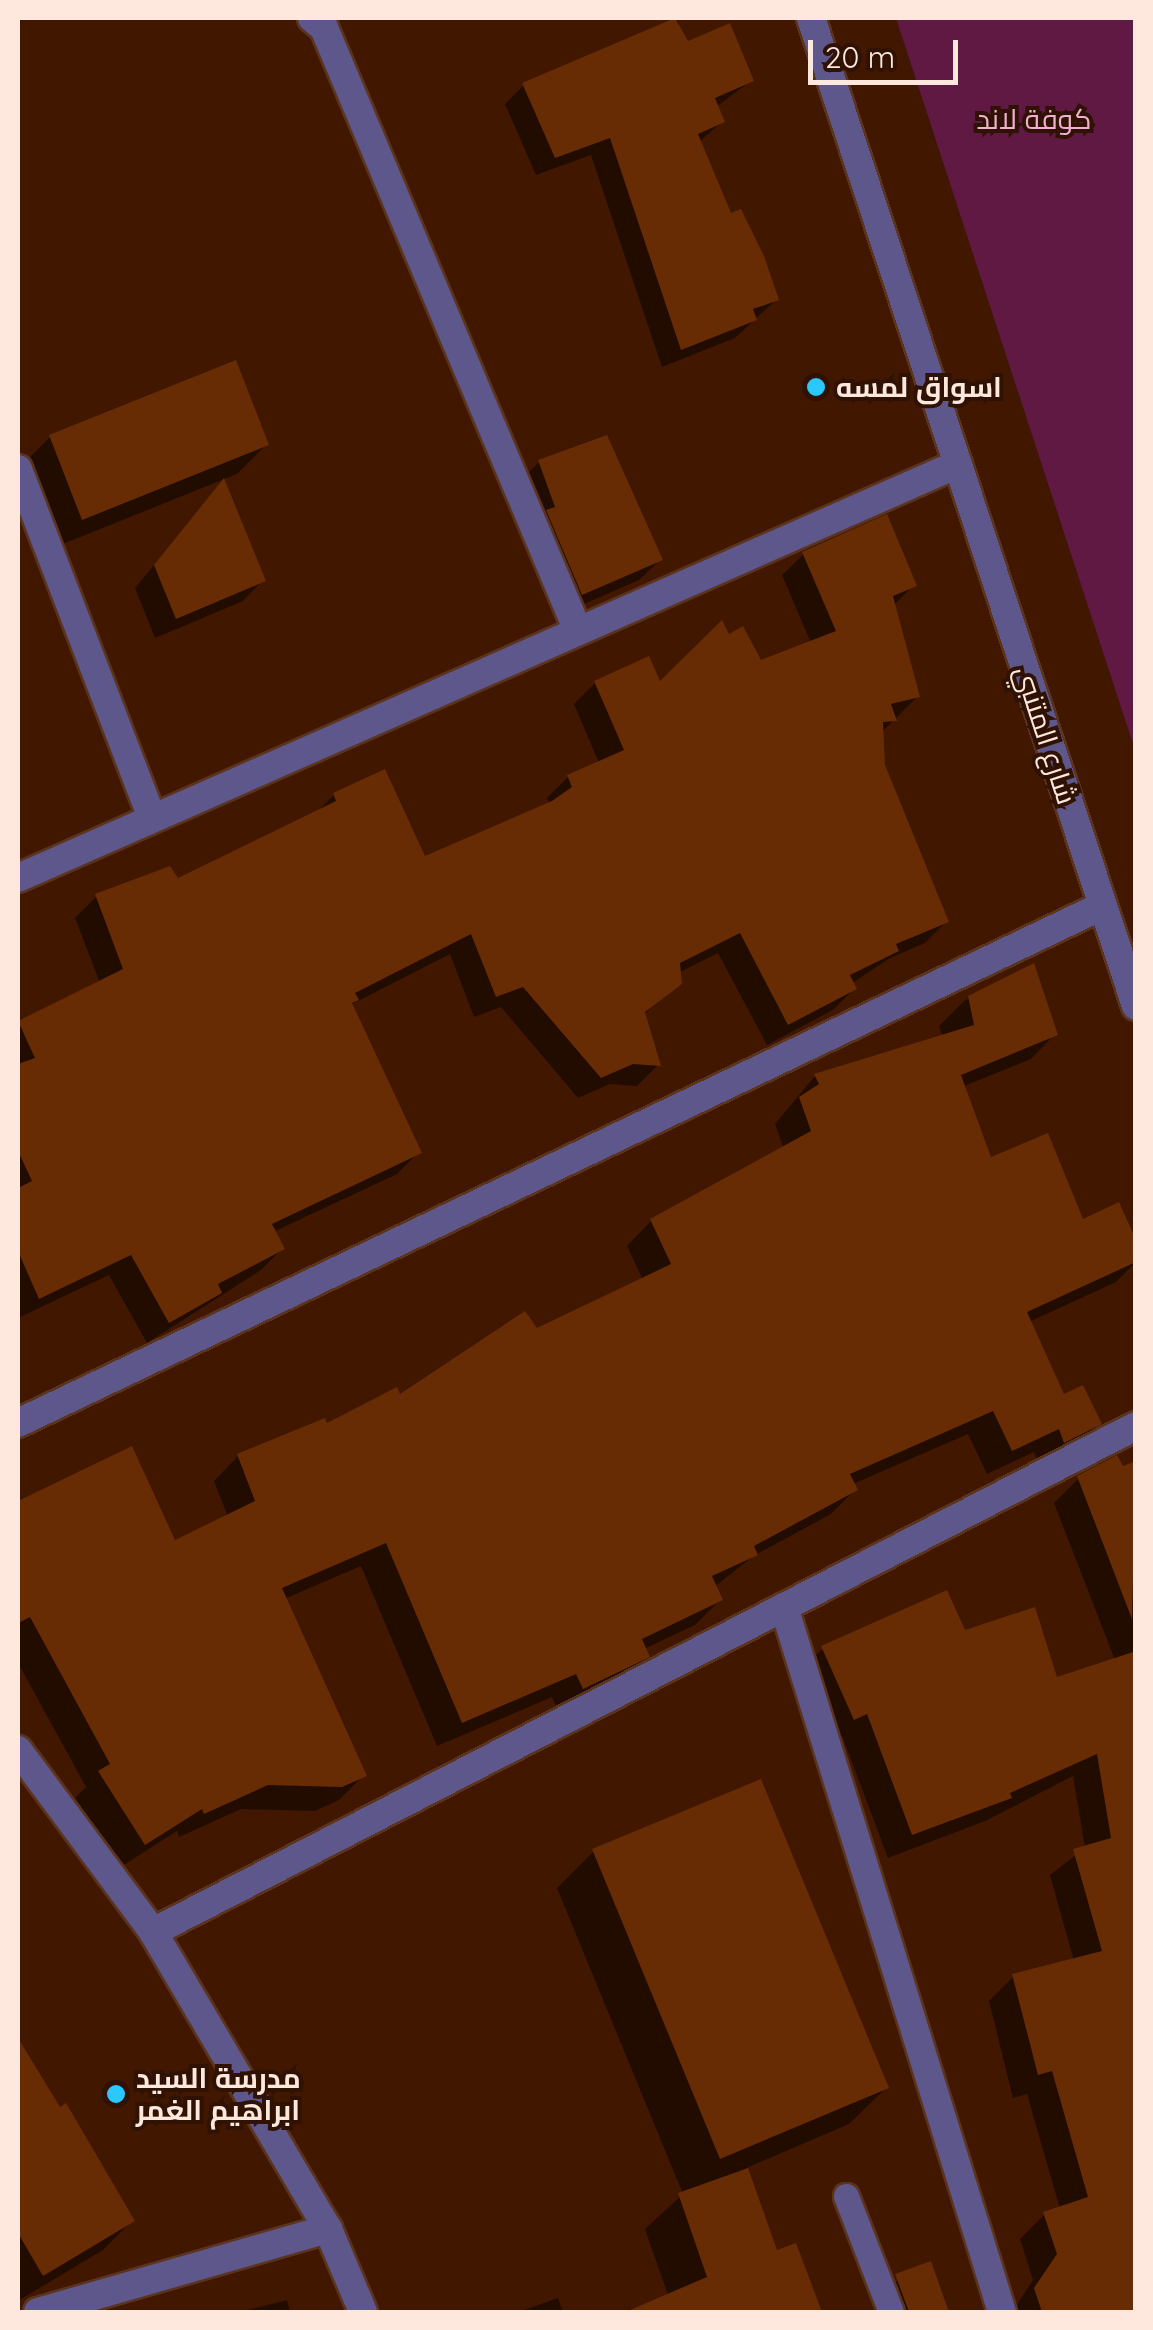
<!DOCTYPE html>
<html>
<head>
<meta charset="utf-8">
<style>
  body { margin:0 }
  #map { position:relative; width:1153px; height:2330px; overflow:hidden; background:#411700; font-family:Quicksand,Cairo,sans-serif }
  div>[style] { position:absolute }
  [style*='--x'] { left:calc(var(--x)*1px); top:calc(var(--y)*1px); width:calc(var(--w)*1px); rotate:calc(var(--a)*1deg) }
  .green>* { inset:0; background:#601943 }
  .shadow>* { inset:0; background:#0007 }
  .building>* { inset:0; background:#682c04 }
  .roads { filter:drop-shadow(2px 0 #5b341f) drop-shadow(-2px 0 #5b341f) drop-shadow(0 2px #5b341f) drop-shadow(0 -2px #5b341f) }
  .service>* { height:25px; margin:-12.5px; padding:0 12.5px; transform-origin:12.5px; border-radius:12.5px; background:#5d578b }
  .minor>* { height:28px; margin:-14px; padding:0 14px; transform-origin:14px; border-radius:14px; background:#5d578b }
  .tertiary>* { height:28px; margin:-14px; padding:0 14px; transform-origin:14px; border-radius:14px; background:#5d578b }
  .dots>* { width:28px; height:28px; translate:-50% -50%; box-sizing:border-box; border:5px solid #301202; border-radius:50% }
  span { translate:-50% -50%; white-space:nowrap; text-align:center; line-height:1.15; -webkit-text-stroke:8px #301202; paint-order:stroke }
  .park-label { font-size:28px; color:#f3aed1 }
  .poi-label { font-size:28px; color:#fee8dd; font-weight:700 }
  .left { translate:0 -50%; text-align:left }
  .street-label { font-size:28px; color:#fee8dd }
  .frame { position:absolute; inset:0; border:20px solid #fee8dd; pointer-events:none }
  .scale { position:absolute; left:808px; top:40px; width:150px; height:45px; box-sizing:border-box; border:5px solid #fee8dd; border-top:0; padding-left:12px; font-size:30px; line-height:35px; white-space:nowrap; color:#fee8dd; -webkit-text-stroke:8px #301202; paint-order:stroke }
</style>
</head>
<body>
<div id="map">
  <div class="green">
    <i style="clip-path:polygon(896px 18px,1135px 18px,1135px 750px)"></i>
  </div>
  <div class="shadow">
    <i style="clip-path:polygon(677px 20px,686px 44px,751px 81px,716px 107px,722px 122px,699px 142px,730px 216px,776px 300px,735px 338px,662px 367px,591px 155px,536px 175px,505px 104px,524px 85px)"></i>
    <i style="clip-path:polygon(50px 437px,267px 444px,237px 474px,53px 548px,20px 467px)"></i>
    <i style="clip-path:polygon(539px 462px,660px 560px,639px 580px,561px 614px,519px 482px)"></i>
    <i style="clip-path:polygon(223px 483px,263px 580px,243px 601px,155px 638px,135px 588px)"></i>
    <i style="clip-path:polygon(804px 554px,914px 585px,893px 606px,918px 696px,881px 733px,883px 766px,946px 922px,925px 943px,890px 958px,851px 984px,854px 989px,833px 1010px,767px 1045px,718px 953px,678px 973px,679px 983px,643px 1015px,658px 1065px,637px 1086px,610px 1084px,578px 1098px,501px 1007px,474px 1017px,450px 954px,350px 1005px,419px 1152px,397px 1174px,273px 1232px,282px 1249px,261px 1270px,147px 1343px,109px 1275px,18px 1318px,18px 1023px,100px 983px,75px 918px,97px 896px,177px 881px,315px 814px,334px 795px,424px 859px,550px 805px,547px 798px,568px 777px,599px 763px,574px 704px,595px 683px,659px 685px,728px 637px,760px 663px,811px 643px,782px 575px)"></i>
    <i style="clip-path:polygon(1032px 966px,1055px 1034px,1031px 1059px,962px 1087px,990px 1160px,1081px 1222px,1136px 1246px,1136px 1262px,1116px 1282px,1029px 1322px,1063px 1397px,1099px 1423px,1074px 1448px,1040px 1466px,1034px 1452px,987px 1474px,968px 1434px,853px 1484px,855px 1490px,831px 1514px,755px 1555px,714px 1587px,720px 1600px,695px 1625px,644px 1649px,647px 1656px,622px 1681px,558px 1712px,552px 1697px,437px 1746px,361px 1566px,284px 1599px,364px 1775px,339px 1800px,315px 1811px,241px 1809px,179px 1837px,177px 1831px,119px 1868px,75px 1798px,86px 1787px,18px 1663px,18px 1504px,131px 1449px,174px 1543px,228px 1517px,214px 1481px,238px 1456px,399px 1397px,643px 1280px,627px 1246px,651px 1221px,784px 1149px,775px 1124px,815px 1076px,943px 1037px,939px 1026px,964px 1001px)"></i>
    <i style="clip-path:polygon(1136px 1464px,1136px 2312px,1012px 2312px,1033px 2280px,1020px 2239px,1044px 2215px,1060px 2209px,1027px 2094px,1013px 2098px,989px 2001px,1013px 1977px,1074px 1961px,1050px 1875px,1085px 1848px,1073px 1776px,985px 1821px,888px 1858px,842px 1736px,829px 1743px,798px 1673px,822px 1649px,946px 1593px,964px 1633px,1056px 1680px,1115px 1660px,1054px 1503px,1079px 1478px)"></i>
    <i style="clip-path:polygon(594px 1851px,886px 2088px,849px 2124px,746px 2168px,775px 2254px,794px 2247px,819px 2312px,622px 2312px,668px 2295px,645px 2229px,683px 2194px,557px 1888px)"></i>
    <i style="clip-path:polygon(18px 2043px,132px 2221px,103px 2250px,18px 2301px)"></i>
    <i style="clip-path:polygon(929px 2264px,946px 2312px,896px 2312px,887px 2286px)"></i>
    <i style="clip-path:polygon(558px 2298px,563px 2312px,518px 2312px)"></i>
    <i style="clip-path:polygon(287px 2300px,290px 2312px,240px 2312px)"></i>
  </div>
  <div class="building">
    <i style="clip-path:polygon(675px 18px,688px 41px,730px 23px,754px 81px,715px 98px,725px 122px,698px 134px,731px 213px,741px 209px,764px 256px,779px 300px,753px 309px,757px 320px,681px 350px,610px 138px,555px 158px,522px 83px)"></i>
    <i style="clip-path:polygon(236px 360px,269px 445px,82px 520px,49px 435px)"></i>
    <i style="clip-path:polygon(607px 435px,663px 560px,582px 595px,546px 510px,555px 507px,538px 460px)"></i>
    <i style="clip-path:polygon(224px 478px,266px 581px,176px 619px,154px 565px)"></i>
    <i style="clip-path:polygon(887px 514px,917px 586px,893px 596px,920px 697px,891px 704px,897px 721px,883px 722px,885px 765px,949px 922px,896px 944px,899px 951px,850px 975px,857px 989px,788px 1025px,740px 933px,680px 963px,682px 984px,645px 1012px,661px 1066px,633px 1064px,601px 1078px,523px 987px,496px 997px,471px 934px,355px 993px,359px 1000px,352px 1003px,422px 1153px,272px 1224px,285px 1249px,218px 1284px,222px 1293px,169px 1323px,131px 1255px,39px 1299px,18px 1251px,18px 1188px,32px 1181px,18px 1151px,18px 1064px,35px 1058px,18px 1021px,123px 969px,95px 894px,170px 866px,178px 878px,336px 801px,333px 793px,385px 769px,425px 856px,552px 801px,572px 787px,567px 775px,624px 750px,594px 681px,649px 656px,660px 681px,722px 620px,729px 634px,743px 626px,761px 660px,836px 631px,802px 552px)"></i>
    <i style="clip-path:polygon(1034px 963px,1058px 1035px,961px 1075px,991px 1157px,1048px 1133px,1083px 1219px,1119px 1202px,1136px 1240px,1136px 1262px,1027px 1312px,1064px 1394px,1083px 1385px,1102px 1424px,1064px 1443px,1059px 1429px,1012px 1451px,993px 1411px,850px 1474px,858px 1490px,754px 1546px,758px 1555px,712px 1576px,723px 1600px,642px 1639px,650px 1657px,583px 1689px,576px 1674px,462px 1723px,386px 1543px,282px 1588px,367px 1776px,342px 1787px,268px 1785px,204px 1814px,202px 1809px,145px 1845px,98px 1771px,110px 1764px,30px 1617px,18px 1623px,18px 1501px,132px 1446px,175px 1540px,255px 1501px,237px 1454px,325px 1418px,327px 1423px,397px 1387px,400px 1394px,525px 1311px,537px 1328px,671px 1264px,650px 1219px,811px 1131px,799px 1097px,819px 1084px,814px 1074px,974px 1025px,968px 996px)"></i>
    <i style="clip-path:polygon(1117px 1455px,1123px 1466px,1136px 1461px,1132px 1619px,1077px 1476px)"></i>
    <i style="clip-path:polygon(947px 1590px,965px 1630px,1035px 1607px,1057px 1677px,1136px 1651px,1136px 2312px,1042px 2312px,1034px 2288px,1057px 2254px,1043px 2212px,1088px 2197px,1052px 2071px,1038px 2075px,1012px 1974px,1102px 1951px,1073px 1849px,1111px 1838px,1097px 1754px,1010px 1793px,1012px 1798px,912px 1835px,867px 1714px,854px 1720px,821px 1646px)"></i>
    <i style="clip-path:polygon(761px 1779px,889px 2088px,720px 2159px,592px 1849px)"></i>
    <i style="clip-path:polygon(18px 2038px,60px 2107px,66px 2103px,135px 2221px,43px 2276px,18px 2233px)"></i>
    <i style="clip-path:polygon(748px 2168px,777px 2250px,796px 2243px,822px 2312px,625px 2312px,707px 2277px,678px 2193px)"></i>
    <i style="clip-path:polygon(931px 2261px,949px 2312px,909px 2312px,895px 2274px)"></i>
  </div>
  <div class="roads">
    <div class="service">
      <i style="--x:846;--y:2196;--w:124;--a:68.8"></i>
    </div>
    <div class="minor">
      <i style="--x:312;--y:18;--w:16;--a:40"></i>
      <i style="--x:324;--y:28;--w:654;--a:67.16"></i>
      <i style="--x:18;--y:469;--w:372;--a:69"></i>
      <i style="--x:18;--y:878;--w:1027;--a:-23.77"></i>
      <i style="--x:18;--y:1423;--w:1201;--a:-25.5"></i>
      <i style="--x:784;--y:1607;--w:738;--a:72.82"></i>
      <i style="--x:18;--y:1750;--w:227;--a:53.4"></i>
      <i style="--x:153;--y:1932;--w:345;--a:59.5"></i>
      <i style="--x:328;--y:2229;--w:90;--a:67.1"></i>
      <i style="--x:153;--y:1932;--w:1106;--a:-27.24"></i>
      <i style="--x:38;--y:2312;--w:302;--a:-16"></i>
    </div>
    <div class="tertiary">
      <i style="--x:811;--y:18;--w:1040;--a:71.79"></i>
    </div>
  </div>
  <div class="dots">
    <i style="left:816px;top:387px;background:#29c8ff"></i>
    <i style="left:116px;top:2094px;background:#29c8ff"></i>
  </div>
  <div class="park-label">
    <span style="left:1034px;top:119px">كوفة لاند</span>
  </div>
  <div class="poi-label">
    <span class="left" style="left:836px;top:387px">اسواق لمسه</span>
    <span class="left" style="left:136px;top:2094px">مدرسة السيد<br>ابراهيم الغمر</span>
  </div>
  <div class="street-label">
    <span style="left:1046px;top:735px;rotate:72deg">شارع المتنبي</span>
  </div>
  <div class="frame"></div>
  <div class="scale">20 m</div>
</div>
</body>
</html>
